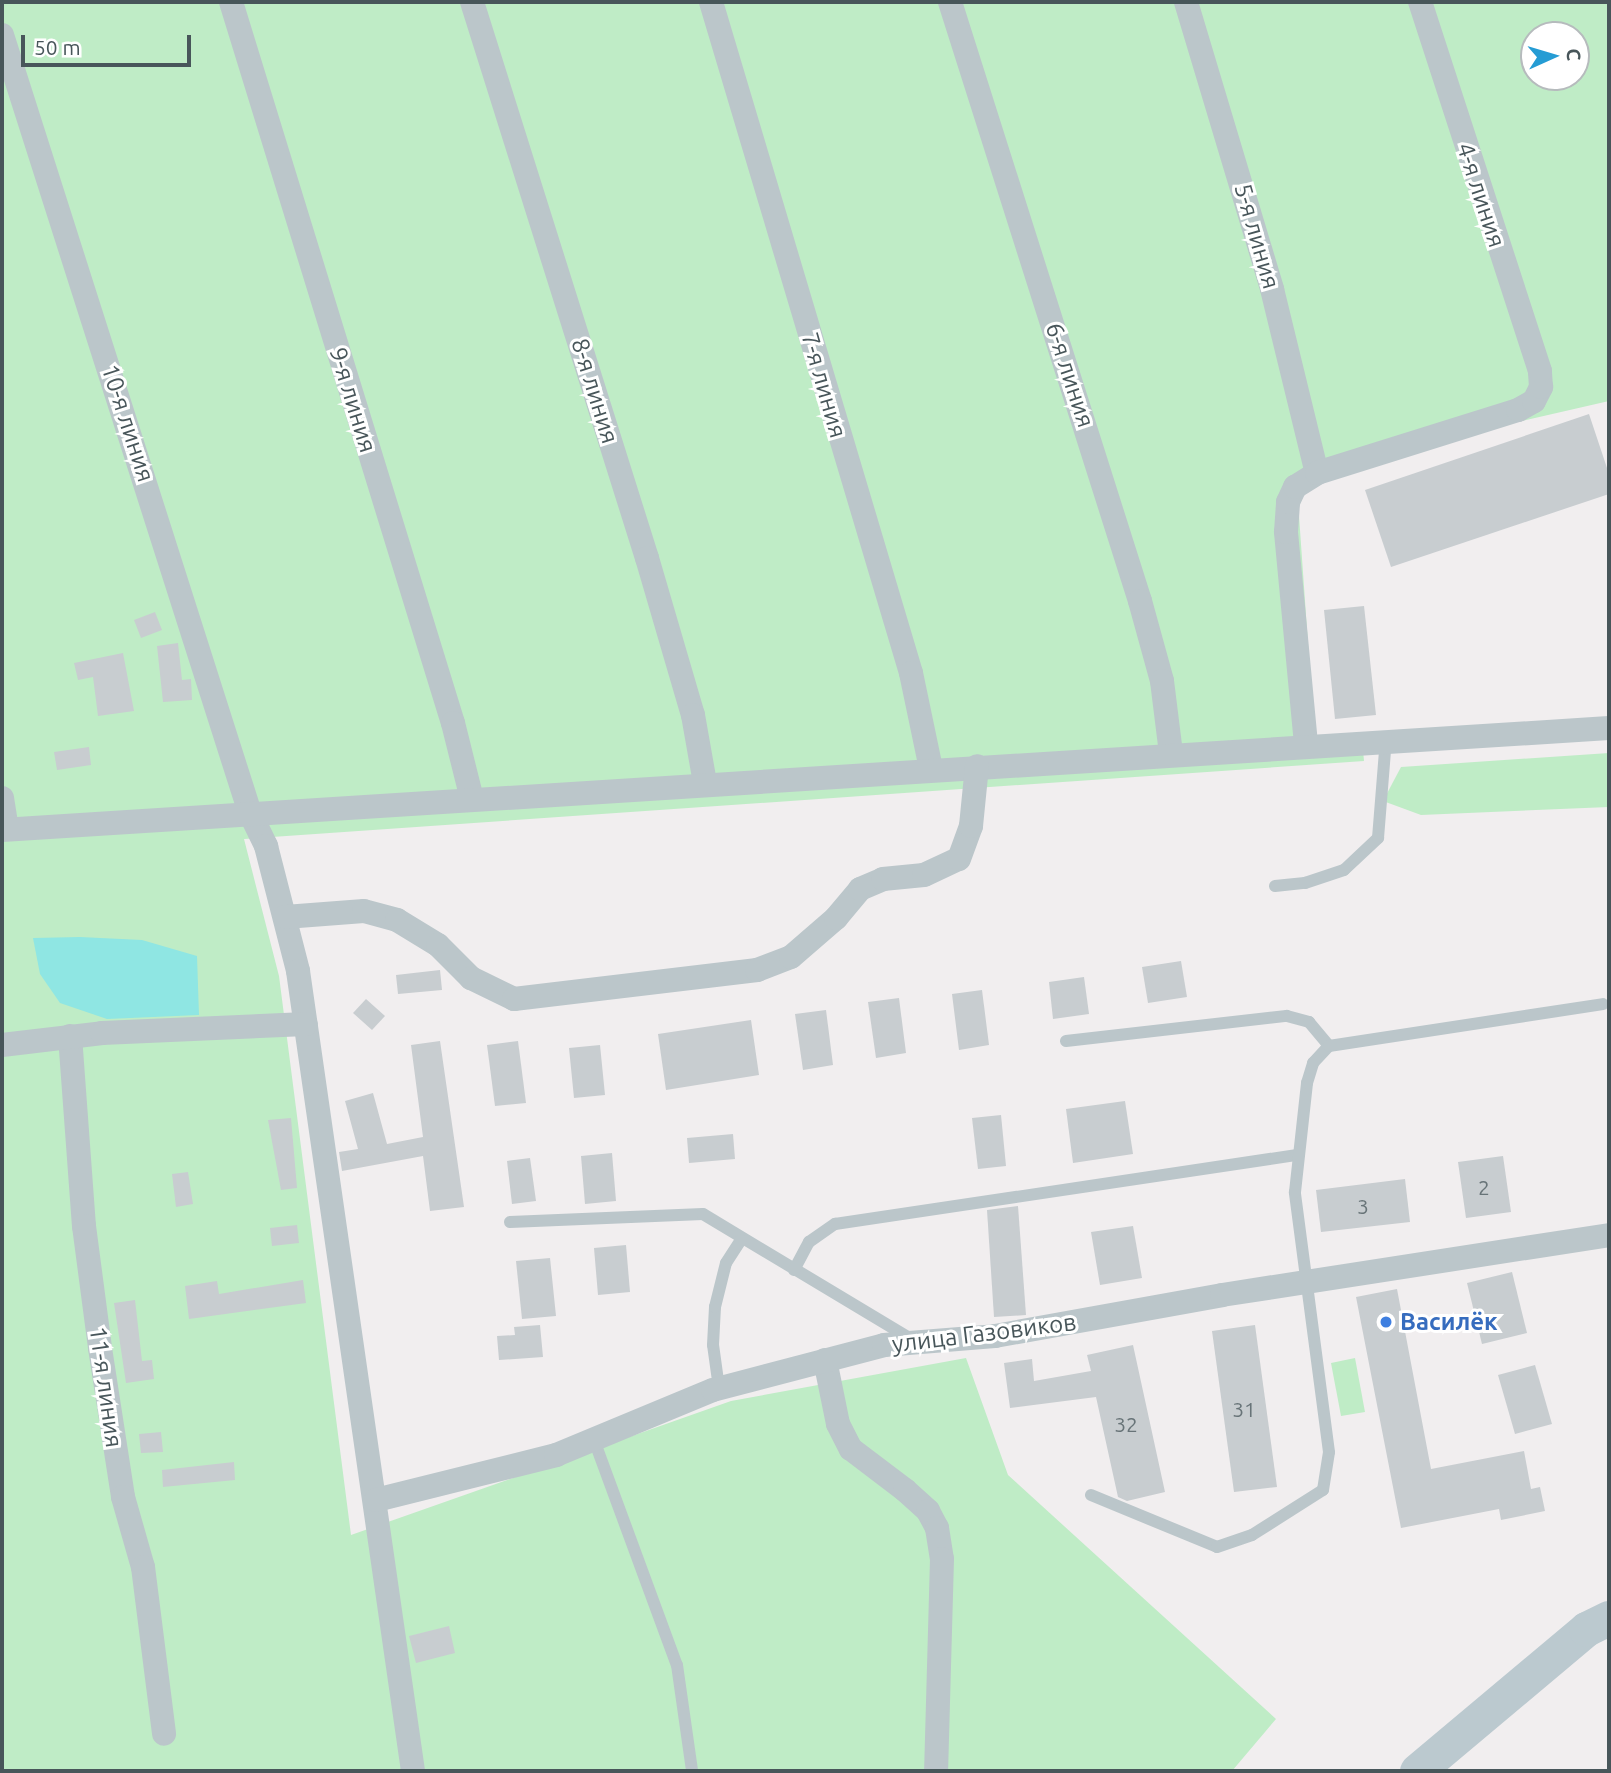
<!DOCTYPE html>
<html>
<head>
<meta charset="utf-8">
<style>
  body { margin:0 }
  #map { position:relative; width:1611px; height:1773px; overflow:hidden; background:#f1eeef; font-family:Ubuntu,sans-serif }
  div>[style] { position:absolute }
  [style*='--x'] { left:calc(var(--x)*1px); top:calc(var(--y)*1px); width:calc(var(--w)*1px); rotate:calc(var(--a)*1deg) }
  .green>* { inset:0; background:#bfecc6 }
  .water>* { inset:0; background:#8fe6e3 }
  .building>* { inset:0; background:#c8cdd0 }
  .lane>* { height:12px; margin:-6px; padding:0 6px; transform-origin:6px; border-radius:6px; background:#bbc6ca }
  .street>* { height:24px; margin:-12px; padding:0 12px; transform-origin:12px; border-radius:12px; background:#bbc6ca }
  .secondary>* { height:35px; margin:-17.5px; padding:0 17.5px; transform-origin:17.5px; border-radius:17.5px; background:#bbc9cf }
  .dots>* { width:19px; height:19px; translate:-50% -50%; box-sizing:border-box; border:4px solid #fff; border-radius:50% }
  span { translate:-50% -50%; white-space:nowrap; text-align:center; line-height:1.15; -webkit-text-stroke:6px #fff; paint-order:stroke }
  .number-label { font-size:21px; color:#687478 }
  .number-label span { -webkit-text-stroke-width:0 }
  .street-label { font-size:24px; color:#48565a }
  .shop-label { font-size:24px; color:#366cbe; font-weight:700 }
  .left { translate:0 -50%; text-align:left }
  .frame { position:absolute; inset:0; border:4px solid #48565a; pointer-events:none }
  .north { position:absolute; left:1520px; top:21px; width:70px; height:70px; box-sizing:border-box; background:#fff; border:2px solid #b6bbbd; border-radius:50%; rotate:86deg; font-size:19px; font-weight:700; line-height:28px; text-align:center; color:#48565a }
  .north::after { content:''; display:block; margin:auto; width:24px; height:32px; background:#259cd4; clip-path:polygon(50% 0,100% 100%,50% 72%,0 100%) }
  .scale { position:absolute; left:21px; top:35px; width:170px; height:32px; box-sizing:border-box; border:4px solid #48565a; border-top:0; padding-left:9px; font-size:21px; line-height:24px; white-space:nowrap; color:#48565a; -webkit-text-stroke:5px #fff; paint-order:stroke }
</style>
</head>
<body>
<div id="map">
  <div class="green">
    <i style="clip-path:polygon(evenodd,2px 2px,1609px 2px,1609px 401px,1296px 473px,1315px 743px,1362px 740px,1364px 761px,244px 839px,279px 976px,351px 1535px,731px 1401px,966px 1358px,1008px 1475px,1276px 1719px,1232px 1771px,2px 1771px,2px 2px,1534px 35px,1576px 35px,1576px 77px,1534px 77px,1534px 35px)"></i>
    <i style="clip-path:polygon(1609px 753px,1609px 807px,1421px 815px,1383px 801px,1401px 767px)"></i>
    <i style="clip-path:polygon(1355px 1358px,1365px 1412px,1341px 1416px,1331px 1363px)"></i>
  </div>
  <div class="water">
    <i style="clip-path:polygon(80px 937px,142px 940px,197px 956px,199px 1015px,107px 1019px,60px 1003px,40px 974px,33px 938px)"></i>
  </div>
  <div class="building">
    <i style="clip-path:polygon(1589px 414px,1609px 474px,1609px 494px,1391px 567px,1365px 490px)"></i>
    <i style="clip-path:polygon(1364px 606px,1376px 715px,1335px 719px,1324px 610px)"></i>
    <i style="clip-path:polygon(155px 612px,162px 630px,141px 638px,134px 620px)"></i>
    <i style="clip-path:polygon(178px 643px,182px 680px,191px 679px,192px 700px,163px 702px,157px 646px)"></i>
    <i style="clip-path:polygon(123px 653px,134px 711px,98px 716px,93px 677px,78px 680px,74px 663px)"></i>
    <i style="clip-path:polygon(89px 747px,91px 765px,57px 770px,54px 752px)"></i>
    <i style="clip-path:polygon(1181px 961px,1187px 997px,1148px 1003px,1142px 967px)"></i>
    <i style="clip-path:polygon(440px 970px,442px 990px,398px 994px,396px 975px)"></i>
    <i style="clip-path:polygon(1084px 977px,1089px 1014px,1053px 1019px,1049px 982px)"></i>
    <i style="clip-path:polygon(982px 990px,989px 1045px,959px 1050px,952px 994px)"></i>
    <i style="clip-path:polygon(899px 998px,906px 1053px,876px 1058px,868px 1002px)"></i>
    <i style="clip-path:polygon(366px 999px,385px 1016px,372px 1030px,353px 1013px)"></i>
    <i style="clip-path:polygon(826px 1010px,833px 1065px,803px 1070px,795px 1014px)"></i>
    <i style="clip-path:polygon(751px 1020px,759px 1075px,666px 1090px,658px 1034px)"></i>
    <i style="clip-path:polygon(440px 1041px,464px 1207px,430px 1211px,423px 1156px,342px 1171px,339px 1152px,358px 1149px,345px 1101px,373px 1093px,387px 1144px,423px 1137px,411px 1045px)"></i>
    <i style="clip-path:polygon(518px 1041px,526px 1103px,495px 1106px,487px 1045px)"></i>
    <i style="clip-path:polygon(600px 1045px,605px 1095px,574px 1098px,569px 1048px)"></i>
    <i style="clip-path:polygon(1125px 1101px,1133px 1154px,1073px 1163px,1066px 1109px)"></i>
    <i style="clip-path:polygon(1001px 1115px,1006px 1166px,978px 1169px,972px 1118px)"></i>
    <i style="clip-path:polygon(291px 1118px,297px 1188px,281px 1190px,268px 1120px)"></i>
    <i style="clip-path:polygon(733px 1134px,735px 1159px,689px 1163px,687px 1138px)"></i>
    <i style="clip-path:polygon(612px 1153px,616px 1201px,585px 1204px,581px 1156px)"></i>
    <i style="clip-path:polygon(1503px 1156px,1511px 1212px,1466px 1218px,1458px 1162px)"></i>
    <i style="clip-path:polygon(530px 1158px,536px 1201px,512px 1204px,507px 1161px)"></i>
    <i style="clip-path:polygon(188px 1172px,193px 1204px,176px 1207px,172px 1174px)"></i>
    <i style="clip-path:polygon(1405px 1179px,1410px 1222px,1321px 1232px,1316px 1190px)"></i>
    <i style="clip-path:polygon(1018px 1206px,1026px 1315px,994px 1317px,987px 1210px)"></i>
    <i style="clip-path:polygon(297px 1225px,299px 1243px,272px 1246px,270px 1228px)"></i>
    <i style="clip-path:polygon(1133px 1226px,1142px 1278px,1100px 1285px,1091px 1232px)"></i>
    <i style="clip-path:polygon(626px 1245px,630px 1292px,598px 1295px,594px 1248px)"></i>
    <i style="clip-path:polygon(550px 1258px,556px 1316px,522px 1319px,516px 1261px)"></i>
    <i style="clip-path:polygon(1512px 1272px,1527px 1333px,1482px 1344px,1467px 1283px)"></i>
    <i style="clip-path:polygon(303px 1280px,306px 1303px,189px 1319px,185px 1286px,217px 1281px,219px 1294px)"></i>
    <i style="clip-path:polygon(1397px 1289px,1431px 1469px,1524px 1451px,1531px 1489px,1540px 1487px,1545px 1511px,1501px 1520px,1499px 1509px,1401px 1528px,1356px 1297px)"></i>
    <i style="clip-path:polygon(135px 1300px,142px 1361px,152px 1360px,154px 1379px,126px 1383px,114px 1303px)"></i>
    <i style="clip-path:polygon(540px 1325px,543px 1357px,499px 1360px,497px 1336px,515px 1335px,514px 1327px)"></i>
    <i style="clip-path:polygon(1255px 1325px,1277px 1487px,1234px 1492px,1212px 1331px)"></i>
    <i style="clip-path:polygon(1133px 1345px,1165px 1492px,1127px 1501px,1118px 1497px,1096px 1397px,1010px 1408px,1004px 1363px,1032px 1359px,1034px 1381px,1091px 1371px,1087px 1355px)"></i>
    <i style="clip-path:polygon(1535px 1365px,1552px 1424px,1515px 1434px,1498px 1375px)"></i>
    <i style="clip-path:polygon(161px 1432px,163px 1452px,141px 1453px,139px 1434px)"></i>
    <i style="clip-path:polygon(234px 1462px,235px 1480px,163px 1487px,162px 1470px)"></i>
    <i style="clip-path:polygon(449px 1626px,455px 1653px,416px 1663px,409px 1636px)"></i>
  </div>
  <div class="lane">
    <i style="--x:1275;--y:886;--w:30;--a:-6"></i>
    <i style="--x:1305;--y:883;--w:41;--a:-18.4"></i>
    <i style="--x:1344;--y:870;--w:47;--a:-43.3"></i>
    <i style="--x:1378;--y:838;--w:99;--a:-85.4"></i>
    <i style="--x:1066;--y:1041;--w:222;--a:-6.5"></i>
    <i style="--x:1287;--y:1016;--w:23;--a:15"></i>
    <i style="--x:1309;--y:1022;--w:31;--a:50"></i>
    <i style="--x:510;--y:1222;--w:193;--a:-2.4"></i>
    <i style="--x:703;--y:1214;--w:243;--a:31"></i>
    <i style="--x:794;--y:1270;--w:32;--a:-62"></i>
    <i style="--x:809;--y:1242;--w:32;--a:-35"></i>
    <i style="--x:835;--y:1224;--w:469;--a:-8.5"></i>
    <i style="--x:719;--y:1388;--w:43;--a:-97.9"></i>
    <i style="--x:713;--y:1345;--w:38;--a:-87"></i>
    <i style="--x:715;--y:1307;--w:45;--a:-76"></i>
    <i style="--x:726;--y:1263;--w:27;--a:-57"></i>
    <i style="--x:594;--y:1440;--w:240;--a:69.8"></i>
    <i style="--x:677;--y:1665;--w:107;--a:81.9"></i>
    <i style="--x:1091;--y:1495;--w:136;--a:22.4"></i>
    <i style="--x:1217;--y:1547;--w:37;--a:-19"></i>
    <i style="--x:1252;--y:1535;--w:84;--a:-32.4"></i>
    <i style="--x:1323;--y:1490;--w:38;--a:-81"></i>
    <i style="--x:1329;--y:1452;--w:262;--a:-97.5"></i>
    <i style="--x:1295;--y:1192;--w:110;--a:-83.7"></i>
    <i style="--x:1307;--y:1083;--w:21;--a:-73"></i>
    <i style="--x:1313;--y:1063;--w:23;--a:-47"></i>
    <i style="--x:1329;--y:1046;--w:277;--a:-8.7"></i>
  </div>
  <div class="street">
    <i style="--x:231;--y:2;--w:754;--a:72.89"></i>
    <i style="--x:453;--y:723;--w:78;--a:76"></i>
    <i style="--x:472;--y:2;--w:583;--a:72.53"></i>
    <i style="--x:647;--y:558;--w:164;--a:73.7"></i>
    <i style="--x:693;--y:715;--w:69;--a:80"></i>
    <i style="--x:711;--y:2;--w:700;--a:73.4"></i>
    <i style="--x:911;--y:673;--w:98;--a:78.2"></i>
    <i style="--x:950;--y:2;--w:628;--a:72.4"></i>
    <i style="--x:1140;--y:601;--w:83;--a:74.6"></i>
    <i style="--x:1162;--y:681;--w:73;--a:82.9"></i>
    <i style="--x:1186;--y:2;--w:300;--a:73.3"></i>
    <i style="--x:1272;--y:289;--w:189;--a:76.3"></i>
    <i style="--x:2;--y:35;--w:817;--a:72.32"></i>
    <i style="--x:250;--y:813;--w:37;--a:64"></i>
    <i style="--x:266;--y:846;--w:129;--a:75.6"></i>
    <i style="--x:298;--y:971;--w:808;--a:81.82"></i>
    <i style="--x:1306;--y:744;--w:213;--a:-95.4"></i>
    <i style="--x:1286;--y:532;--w:30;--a:-86"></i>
    <i style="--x:1288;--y:502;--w:17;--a:-65"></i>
    <i style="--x:1295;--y:487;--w:26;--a:-32"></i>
    <i style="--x:1317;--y:473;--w:211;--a:-17.4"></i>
    <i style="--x:1518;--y:410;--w:18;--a:-29"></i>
    <i style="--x:1534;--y:401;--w:16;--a:-63"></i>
    <i style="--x:1541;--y:387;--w:16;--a:-94"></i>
    <i style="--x:1540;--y:371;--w:388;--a:-108"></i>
    <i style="--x:2;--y:798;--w:31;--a:81"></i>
    <i style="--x:2;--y:830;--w:1610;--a:-3.63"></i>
    <i style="--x:285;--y:917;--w:79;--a:-4.3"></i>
    <i style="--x:364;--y:911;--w:34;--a:15"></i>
    <i style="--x:397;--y:920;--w:48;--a:31.4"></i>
    <i style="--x:438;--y:945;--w:47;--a:45"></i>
    <i style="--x:471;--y:978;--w:48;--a:26"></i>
    <i style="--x:514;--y:999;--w:245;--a:-6.8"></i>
    <i style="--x:757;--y:970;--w:36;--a:-21"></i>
    <i style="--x:791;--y:957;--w:60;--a:-40.9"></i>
    <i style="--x:836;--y:918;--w:38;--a:-50"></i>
    <i style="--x:860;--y:889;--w:25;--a:-23"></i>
    <i style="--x:883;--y:879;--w:41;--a:-5.6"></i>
    <i style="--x:924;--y:875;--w:38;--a:-25"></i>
    <i style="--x:959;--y:859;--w:35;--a:-70"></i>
    <i style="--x:971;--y:826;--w:60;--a:-84.3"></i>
    <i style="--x:70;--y:1036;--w:191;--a:85.8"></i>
    <i style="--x:84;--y:1226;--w:123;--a:82.5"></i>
    <i style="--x:100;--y:1348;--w:151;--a:81.2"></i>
    <i style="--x:123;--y:1497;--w:73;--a:74.1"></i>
    <i style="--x:143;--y:1567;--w:168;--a:82.8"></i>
    <i style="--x:2;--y:1045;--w:101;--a:-6.8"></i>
    <i style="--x:102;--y:1033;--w:204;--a:-2.5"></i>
    <i style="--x:825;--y:1360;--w:65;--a:78.5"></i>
    <i style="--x:838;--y:1424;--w:28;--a:63"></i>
    <i style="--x:851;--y:1449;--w:68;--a:37.2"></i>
    <i style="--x:905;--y:1490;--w:31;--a:42"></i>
    <i style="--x:928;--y:1511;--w:19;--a:62"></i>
    <i style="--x:937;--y:1528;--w:31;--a:81"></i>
    <i style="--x:942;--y:1559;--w:212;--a:91.6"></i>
    <i style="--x:376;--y:1500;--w:186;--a:-14"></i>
    <i style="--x:556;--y:1455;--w:170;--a:-22.5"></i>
    <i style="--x:713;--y:1390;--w:177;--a:-14.7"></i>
    <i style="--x:884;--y:1345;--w:111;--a:-4.6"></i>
    <i style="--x:995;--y:1336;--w:231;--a:-10.2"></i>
    <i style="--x:1222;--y:1295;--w:392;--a:-8.8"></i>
  </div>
  <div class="secondary">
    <i style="--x:1417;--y:1771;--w:221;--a:-40"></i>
    <i style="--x:1586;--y:1629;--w:25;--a:-26"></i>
  </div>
  <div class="dots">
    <i style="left:1386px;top:1322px;background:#3f7fe0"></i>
  </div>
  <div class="number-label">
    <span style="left:1484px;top:1187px">2</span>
    <span style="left:1363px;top:1206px">3</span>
    <span style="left:1244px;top:1409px">31</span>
    <span style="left:1126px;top:1424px">32</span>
  </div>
  <div class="street-label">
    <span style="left:1481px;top:195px;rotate:72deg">4-я линия</span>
    <span style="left:1257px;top:236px;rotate:74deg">5-я линия</span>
    <span style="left:1070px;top:375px;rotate:72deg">6-я линия</span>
    <span style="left:824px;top:385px;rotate:74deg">7-я линия</span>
    <span style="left:595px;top:391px;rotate:73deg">8-я линия</span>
    <span style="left:353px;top:400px;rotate:73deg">9-я линия</span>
    <span style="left:128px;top:423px;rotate:72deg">10-я линия</span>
    <span style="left:984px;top:1333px;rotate:-7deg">улица Газовиков</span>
    <span style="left:106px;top:1387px;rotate:82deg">11-я линия</span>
  </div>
  <div class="shop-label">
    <span class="left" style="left:1400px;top:1322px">Василёк</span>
  </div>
  <div class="frame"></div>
  <div class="north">С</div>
  <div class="scale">50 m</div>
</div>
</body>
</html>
